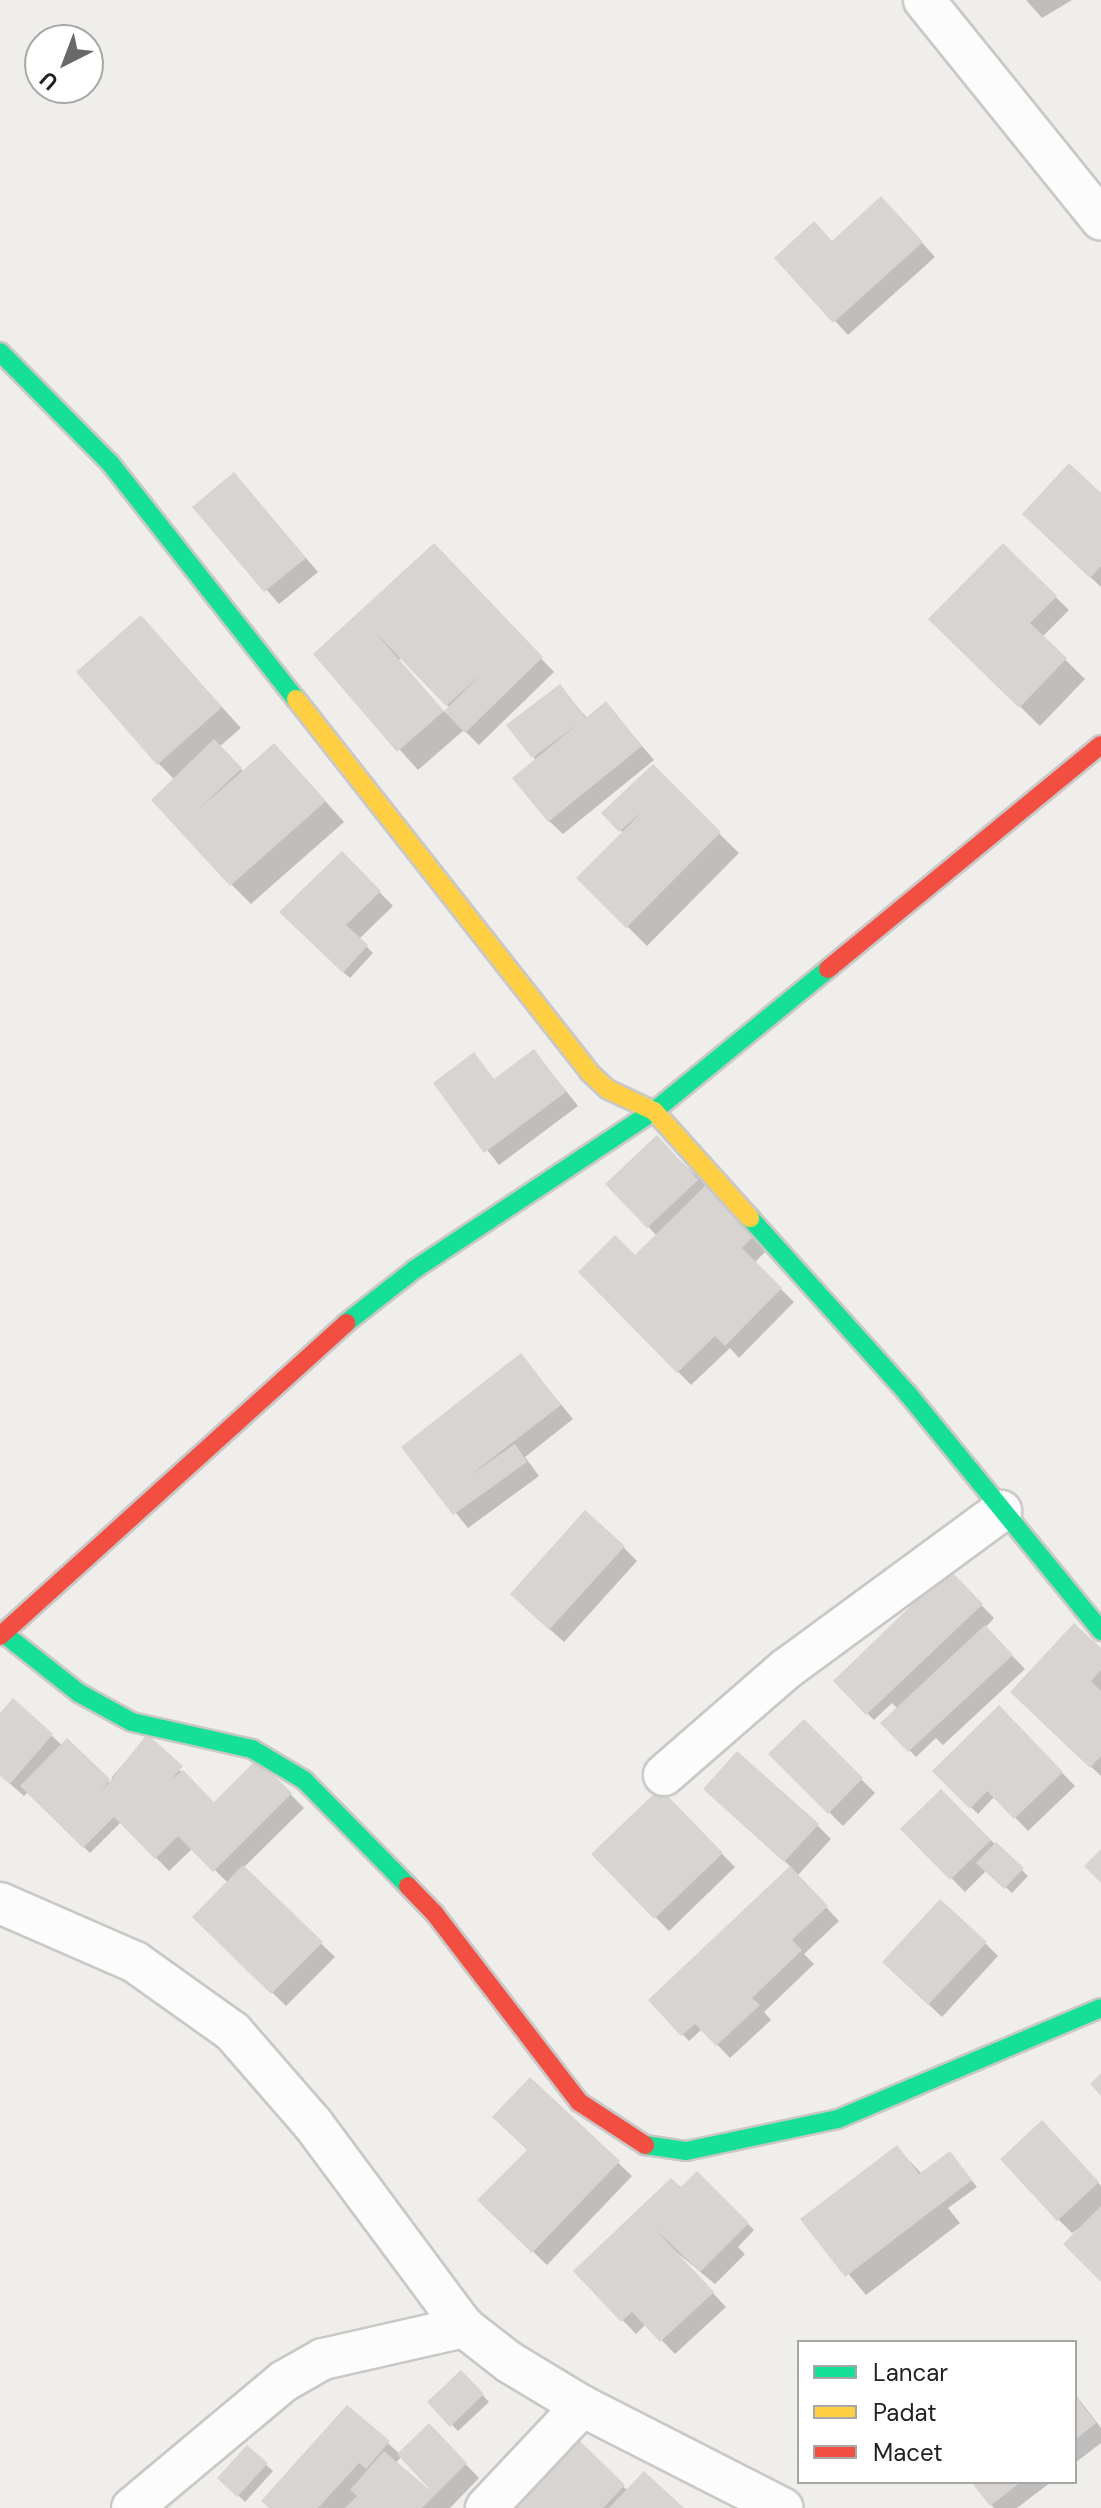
<!DOCTYPE html>
<html>
<head>
<meta charset="utf-8">
<style>
  body { margin:0 }
  #map { position:relative; width:1101px; height:2508px; overflow:hidden; background:#f0eeeb; font-family:"DM Sans",sans-serif }
  div>[style] { position:absolute }
  [style*='--x'] { left:calc(var(--x)*1px); top:calc(var(--y)*1px); width:calc(var(--w)*1px); rotate:calc(var(--a)*1deg) }
  .shadow>* { inset:0; background:#0003 }
  .building>* { inset:0; background:#d7d4d2 }
  .roads { filter:drop-shadow(2px 0 #c9c8c7) drop-shadow(-2px 0 #c9c8c7) drop-shadow(0 2px #c9c8c7) drop-shadow(0 -2px #c9c8c7) }
  .street>* { height:40px; margin:-20px; padding:0 20px; transform-origin:20px; border-radius:20px; background:#fdfcfc }
  .fast>* { height:18px; margin:-9px; padding:0 9px; transform-origin:9px; border-radius:9px; background:#16e098 }
  .slow>* { height:18px; margin:-9px; padding:0 9px; transform-origin:9px; border-radius:9px; background:#ffcf43 }
  .jam>* { height:18px; margin:-9px; padding:0 9px; transform-origin:9px; border-radius:9px; background:#f24e42 }
  span { translate:-50% -50%; white-space:nowrap; text-align:center; line-height:1.15; -webkit-text-stroke:7px #fff; paint-order:stroke }
  .legend { position:absolute; left:797px; top:2340px; width:280px; height:144px; box-sizing:border-box; background:#fff; border:2px solid #a7a7a7; margin:0; padding:10px 14px; list-style:none; font-size:24px; color:#222 }
  .legend li { display:flex; align-items:center; gap:16px; height:40px }
  .legend b { width:40px; border:2px solid #a7a7a7 }
  .north { position:absolute; left:24px; top:24px; width:80px; height:80px; box-sizing:border-box; background:#fff; border:2px solid #a7a7a7; border-radius:50%; rotate:222deg; font-size:22px; font-weight:700; line-height:32px; text-align:center; color:#222 }
  .north::after { content:''; display:block; margin:auto; width:28px; height:36px; background:#6a6968; clip-path:polygon(50% 0,100% 100%,50% 72%,0 100%) }
</style>
</head>
<body>
<div id="map">
  <div class="shadow">
    <i style="clip-path:polygon(1026px 0,1072px 0,1042px 18px)"></i>
    <i style="clip-path:polygon(894px 212px,935px 257px,848px 335px,777px 258px,832px 243px)"></i>
    <i style="clip-path:polygon(234px 474px,318px 572px,279px 604px,195px 507px)"></i>
    <i style="clip-path:polygon(1101px 496px,1101px 587px,1038px 528px)"></i>
    <i style="clip-path:polygon(evenodd,434px 546px,554px 672px,479px 745px,464px 730px,418px 770px,315px 655px,434px 546px,401px 658px,450px 708px,445px 713px,399px 660px,401px 658px)"></i>
    <i style="clip-path:polygon(1003px 546px,1069px 610px,1042px 637px,1085px 679px,1040px 726px,931px 619px)"></i>
    <i style="clip-path:polygon(141px 618px,241px 728px,219px 747px,244px 772px,293px 765px,344px 822px,251px 904px,231px 884px,175px 780px,158px 763px)"></i>
    <i style="clip-path:polygon(560px 687px,588px 719px,606px 704px,654px 760px,563px 834px,549px 821px,534px 757px)"></i>
    <i style="clip-path:polygon(681px 796px,739px 853px,647px 946px,579px 878px,623px 833px,604px 814px)"></i>
    <i style="clip-path:polygon(342px 854px,393px 906px,359px 939px,373px 953px,350px 978px,334px 964px)"></i>
    <i style="clip-path:polygon(534px 1051px,578px 1106px,499px 1165px,435px 1084px,494px 1081px)"></i>
    <i style="clip-path:polygon(670px 1151px,771px 1246px,754px 1263px,794px 1302px,739px 1358px,730px 1348px,691px 1385px,580px 1272px,635px 1258px,657px 1236px,608px 1184px)"></i>
    <i style="clip-path:polygon(521px 1356px,573px 1419px,525px 1457px,539px 1476px,468px 1528px,403px 1447px)"></i>
    <i style="clip-path:polygon(623px 1547px,637px 1561px,564px 1642px,526px 1608px)"></i>
    <i style="clip-path:polygon(949px 1572px,994px 1618px,985px 1628px,1025px 1669px,943px 1745px,936px 1738px,916px 1757px,883px 1723px,898px 1709px,892px 1703px,874px 1720px,835px 1681px)"></i>
    <i style="clip-path:polygon(1101px 1651px,1101px 1776px,1026px 1706px)"></i>
    <i style="clip-path:polygon(13px 1701px,63px 1746px,67px 1741px,112px 1785px,112px 1777px,147px 1737px,214px 1805px,258px 1761px,304px 1808px,243px 1868px,335px 1957px,286px 2006px,195px 1917px,228px 1883px,193px 1848px,169px 1871px,121px 1822px,90px 1853px,28px 1792px,24px 1796px,0 1775px,0 1717px)"></i>
    <i style="clip-path:polygon(999px 1708px,1075px 1786px,1028px 1831px,995px 1796px,978px 1814px,935px 1771px)"></i>
    <i style="clip-path:polygon(804px 1722px,875px 1793px,843px 1826px,771px 1754px)"></i>
    <i style="clip-path:polygon(660px 1791px,735px 1867px,669px 1931px,594px 1854px)"></i>
    <i style="clip-path:polygon(941px 1792px,1028px 1876px,1012px 1893px,987px 1870px,965px 1892px,903px 1829px)"></i>
    <i style="clip-path:polygon(719px 1802px,817px 1825px,831px 1839px,797px 1876px,839px 1921px,804px 1954px,814px 1964px,764px 2012px,771px 2020px,730px 2058px,702px 2029px,689px 2041px,651px 2000px,791px 1867px)"></i>
    <i style="clip-path:polygon(985px 1943px,998px 1956px,942px 2017px,898px 1976px)"></i>
    <i style="clip-path:polygon(530px 2079px,632px 2176px,547px 2265px,480px 2200px,530px 2151px)"></i>
    <i style="clip-path:polygon(1055px 2136px,1101px 2186px,1101px 2279px,1084px 2226px,1072px 2233px,1058px 2219px)"></i>
    <i style="clip-path:polygon(897px 2148px,922px 2174px,950px 2153px,977px 2187px,948px 2208px,960px 2223px,866px 2295px,803px 2219px)"></i>
    <i style="clip-path:polygon(697px 2174px,754px 2230px,738px 2247px,745px 2254px,715px 2284px,669px 2246px,726px 2307px,675px 2354px,646px 2324px,636px 2334px,576px 2271px)"></i>
    <i style="clip-path:polygon(461px 2372px,489px 2402px,458px 2431px,430px 2402px)"></i>
    <i style="clip-path:polygon(1075px 2394px,1101px 2428px,1101px 2443px,1075px 2463px)"></i>
    <i style="clip-path:polygon(evenodd,347px 2407px,400px 2454px,429px 2426px,479px 2478px,450px 2508px,271px 2508px,347px 2407px,401px 2457px,434px 2492px,432px 2494px,396px 2463px,401px 2457px)"></i>
    <i style="clip-path:polygon(580px 2444px,628px 2491px,679px 2508px,519px 2508px)"></i>
    <i style="clip-path:polygon(247px 2448px,273px 2471px,245px 2502px,220px 2478px)"></i>
    <i style="clip-path:polygon(973px 2482px,1051px 2482px,1017px 2508px,994px 2508px)"></i>
  </div>
  <div class="building">
    <i style="clip-path:polygon(881px 196px,923px 242px,833px 323px,774px 258px,814px 221px,832px 241px)"></i>
    <i style="clip-path:polygon(1069px 463px,1101px 493px,1101px 566px,1090px 578px,1022px 514px)"></i>
    <i style="clip-path:polygon(234px 472px,306px 558px,264px 592px,192px 507px)"></i>
    <i style="clip-path:polygon(434px 543px,543px 657px,465px 733px,444px 711px,483px 673px,446px 706px,373px 630px,444px 711px,397px 752px,313px 654px)"></i>
    <i style="clip-path:polygon(1003px 543px,1057px 596px,1030px 623px,1067px 658px,1019px 708px,928px 619px)"></i>
    <i style="clip-path:polygon(141px 615px,222px 707px,157px 765px,76px 672px)"></i>
    <i style="clip-path:polygon(560px 684px,586px 718px,606px 701px,642px 746px,548px 822px,512px 778px,578px 724px,532px 758px,506px 725px)"></i>
    <i style="clip-path:polygon(214px 739px,242px 768px,198px 810px,274px 743px,326px 801px,230px 886px,151px 800px)"></i>
    <i style="clip-path:polygon(653px 764px,721px 832px,626px 928px,576px 878px,643px 811px,619px 832px,601px 813px)"></i>
    <i style="clip-path:polygon(342px 851px,381px 891px,346px 925px,368px 945px,343px 973px,279px 912px)"></i>
    <i style="clip-path:polygon(534px 1049px,566px 1092px,484px 1153px,433px 1083px,474px 1052px,494px 1079px)"></i>
    <i style="clip-path:polygon(657px 1135px,698px 1180px,647px 1228px,605px 1184px)"></i>
    <i style="clip-path:polygon(710px 1181px,759px 1231px,742px 1248px,782px 1288px,725px 1346px,715px 1336px,677px 1373px,578px 1272px,615px 1235px,635px 1255px)"></i>
    <i style="clip-path:polygon(521px 1353px,561px 1405px,469px 1476px,515px 1444px,527px 1462px,453px 1515px,401px 1447px)"></i>
    <i style="clip-path:polygon(585px 1510px,625px 1546px,549px 1630px,510px 1594px)"></i>
    <i style="clip-path:polygon(949px 1569px,983px 1604px,866px 1715px,833px 1681px)"></i>
    <i style="clip-path:polygon(1074px 1623px,1101px 1648px,1101px 1670px,1091px 1681px,1101px 1691px,1101px 1756px,1090px 1768px,1010px 1692px)"></i>
    <i style="clip-path:polygon(985px 1625px,1013px 1655px,908px 1752px,880px 1723px)"></i>
    <i style="clip-path:polygon(13px 1698px,53px 1734px,10px 1784px,0 1776px,0 1713px)"></i>
    <i style="clip-path:polygon(999px 1705px,1063px 1772px,1014px 1819px,987px 1791px,970px 1809px,932px 1771px)"></i>
    <i style="clip-path:polygon(804px 1719px,863px 1778px,828px 1814px,768px 1754px)"></i>
    <i style="clip-path:polygon(147px 1734px,183px 1766px,170px 1781px,183px 1770px,214px 1802px,257px 1759px,292px 1793px,213px 1872px,178px 1836px,155px 1859px,114px 1817px,83px 1848px,20px 1786px,67px 1738px,110px 1779px,100px 1794px)"></i>
    <i style="clip-path:polygon(737px 1751px,819px 1824px,784px 1862px,703px 1789px)"></i>
    <i style="clip-path:polygon(660px 1788px,723px 1853px,654px 1919px,591px 1854px)"></i>
    <i style="clip-path:polygon(941px 1789px,991px 1840px,950px 1880px,900px 1829px)"></i>
    <i style="clip-path:polygon(996px 1842px,1024px 1868px,1004px 1889px,976px 1863px)"></i>
    <i style="clip-path:polygon(1101px 1849px,1101px 1883px,1084px 1866px)"></i>
    <i style="clip-path:polygon(243px 1865px,323px 1942px,271px 1994px,192px 1917px)"></i>
    <i style="clip-path:polygon(790px 1866px,828px 1906px,792px 1940px,802px 1950px,752px 1998px,760px 2005px,716px 2046px,695px 2024px,681px 2036px,648px 2000px)"></i>
    <i style="clip-path:polygon(940px 1899px,987px 1942px,928px 2005px,882px 1962px)"></i>
    <i style="clip-path:polygon(1101px 2073px,1101px 2096px,1090px 2084px)"></i>
    <i style="clip-path:polygon(530px 2077px,620px 2161px,532px 2253px,477px 2200px,527px 2150px,492px 2117px)"></i>
    <i style="clip-path:polygon(1042px 2120px,1099px 2182px,1057px 2221px,1000px 2159px)"></i>
    <i style="clip-path:polygon(897px 2145px,919px 2174px,950px 2151px,972px 2180px,845px 2277px,800px 2219px)"></i>
    <i style="clip-path:polygon(697px 2171px,749px 2223px,700px 2272px,653px 2227px,714px 2292px,660px 2342px,632px 2312px,621px 2322px,573px 2271px,671px 2178px,681px 2187px)"></i>
    <i style="clip-path:polygon(1101px 2206px,1101px 2282px,1063px 2244px)"></i>
    <i style="clip-path:polygon(461px 2370px,484px 2394px,450px 2427px,427px 2402px)"></i>
    <i style="clip-path:polygon(1075px 2395px,1096px 2423px,1075px 2440px)"></i>
    <i style="clip-path:polygon(347px 2405px,390px 2441px,366px 2469px,359px 2463px,318px 2508px,269px 2508px,261px 2501px)"></i>
    <i style="clip-path:polygon(429px 2423px,467px 2463px,422px 2508px,345px 2508px,357px 2496px,350px 2490px,384px 2451px,432px 2492px,397px 2454px)"></i>
    <i style="clip-path:polygon(580px 2441px,625px 2485px,603px 2508px,516px 2508px)"></i>
    <i style="clip-path:polygon(247px 2445px,268px 2463px,237px 2497px,217px 2478px)"></i>
    <i style="clip-path:polygon(644px 2471px,684px 2508px,609px 2508px)"></i>
    <i style="clip-path:polygon(971px 2482px,1021px 2482px,990px 2506px)"></i>
  </div>
  <div class="roads">
    <div class="street">
      <i style="--x:924;--y:0;--w:282;--a:51.1"></i>
      <i style="--x:664;--y:1775;--w:162;--a:-41"></i>
      <i style="--x:786;--y:1669;--w:267;--a:-36.3"></i>
      <i style="--x:0;--y:1903;--w:147;--a:23.6"></i>
      <i style="--x:135;--y:1962;--w:120;--a:35.5"></i>
      <i style="--x:233;--y:2032;--w:122;--a:49"></i>
      <i style="--x:313;--y:2124;--w:253;--a:53.4"></i>
      <i style="--x:464;--y:2327;--w:57;--a:37.9"></i>
      <i style="--x:509;--y:2362;--w:85;--a:31.1"></i>
      <i style="--x:582;--y:2406;--w:225;--a:27"></i>
      <i style="--x:132;--y:2508;--w:198;--a:-39.9"></i>
      <i style="--x:284;--y:2381;--w:45;--a:-29.4"></i>
      <i style="--x:323;--y:2359;--w:145;--a:-12.8"></i>
      <i style="--x:486;--y:2508;--w:140;--a:-46.7"></i>
    </div>
    <div class="fast">
      <i style="--x:0;--y:352;--w:156;--a:45.3"></i>
      <i style="--x:110;--y:463;--w:300;--a:51.8"></i>
      <i style="--x:750;--y:1218;--w:237;--a:48.1"></i>
      <i style="--x:908;--y:1394;--w:306;--a:50.8"></i>
      <i style="--x:346;--y:1323;--w:88;--a:-38"></i>
      <i style="--x:415;--y:1269;--w:287;--a:-33.5"></i>
      <i style="--x:654;--y:1111;--w:225;--a:-39.2"></i>
      <i style="--x:3;--y:1633;--w:97;--a:38.3"></i>
      <i style="--x:79;--y:1693;--w:60;--a:28.7"></i>
      <i style="--x:132;--y:1722;--w:123;--a:12.7"></i>
      <i style="--x:252;--y:1749;--w:61;--a:30.8"></i>
      <i style="--x:304;--y:1780;--w:148;--a:45.5"></i>
      <i style="--x:645;--y:2145;--w:41;--a:8.3"></i>
      <i style="--x:686;--y:2151;--w:155;--a:-11.9"></i>
      <i style="--x:838;--y:2119;--w:285;--a:-22.9"></i>
    </div>
    <div class="slow">
      <i style="--x:296;--y:699;--w:474;--a:51.8"></i>
      <i style="--x:589;--y:1072;--w:25;--a:43"></i>
      <i style="--x:607;--y:1089;--w:52;--a:25.1"></i>
      <i style="--x:654;--y:1111;--w:144;--a:48.1"></i>
    </div>
    <div class="jam">
      <i style="--x:828;--y:969;--w:353;--a:-39.4"></i>
      <i style="--x:0;--y:1636;--w:467;--a:-42.1"></i>
      <i style="--x:408;--y:1886;--w:39;--a:46"></i>
      <i style="--x:435;--y:1914;--w:237;--a:52.5"></i>
      <i style="--x:579;--y:2102;--w:79;--a:33.1"></i>
    </div>
  </div>
  <ul class="legend">
  <li><b style="height:10px;background:#16e098"></b>Lancar</li>
  <li><b style="height:10px;background:#ffcf43"></b>Padat</li>
  <li><b style="height:10px;background:#f24e42"></b>Macet</li>
  </ul>
  <div class="north">U</div>
</div>
</body>
</html>
